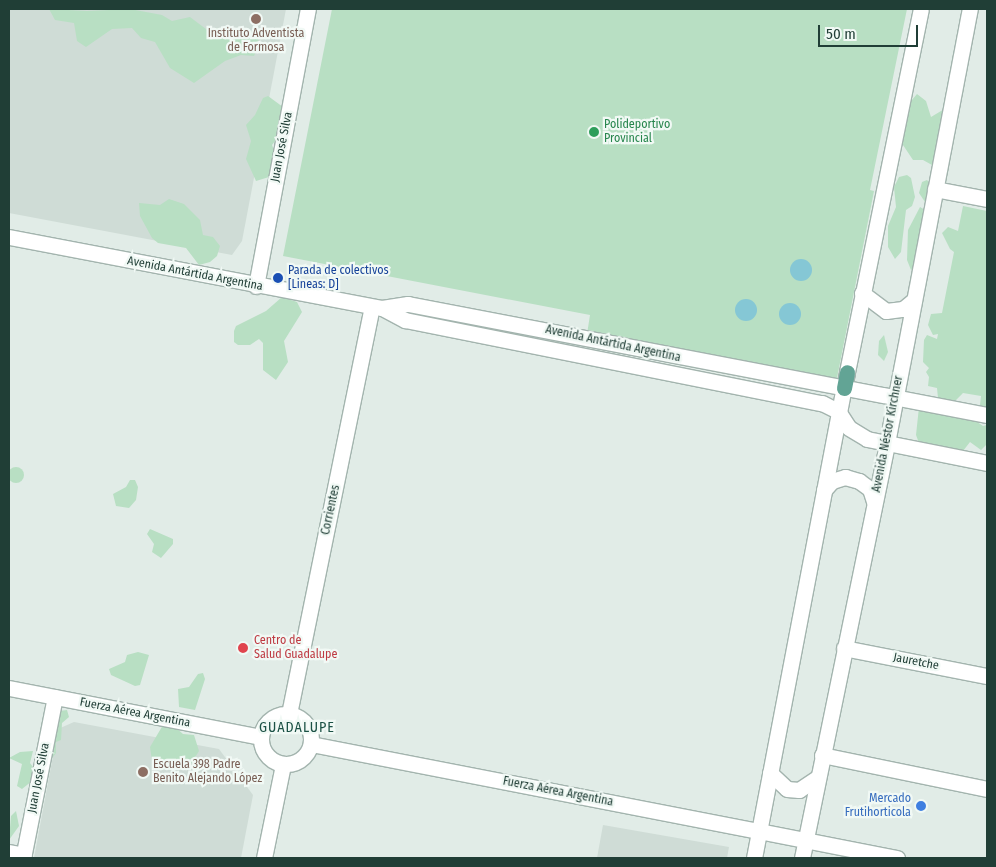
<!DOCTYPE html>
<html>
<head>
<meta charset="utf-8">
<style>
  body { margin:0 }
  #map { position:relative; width:996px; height:867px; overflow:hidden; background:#e1ece7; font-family:"Fira Sans Condensed",sans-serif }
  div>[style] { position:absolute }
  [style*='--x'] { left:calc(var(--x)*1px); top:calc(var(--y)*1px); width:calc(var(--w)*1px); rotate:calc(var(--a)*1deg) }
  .built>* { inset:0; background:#cfdcd6 }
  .green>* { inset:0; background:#b8dfc3 }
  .round { border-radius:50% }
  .water>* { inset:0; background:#85c7d5 }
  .roads { filter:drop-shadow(1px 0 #a3b4ae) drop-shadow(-1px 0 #a3b4ae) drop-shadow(0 1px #a3b4ae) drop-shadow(0 -1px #a3b4ae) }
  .minor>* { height:15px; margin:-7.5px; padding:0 7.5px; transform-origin:7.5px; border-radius:7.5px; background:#fff }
  .minor>.ring { margin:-7.5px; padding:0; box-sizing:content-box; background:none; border:15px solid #fff; border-radius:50% }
  .secondary>* { height:15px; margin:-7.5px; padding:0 7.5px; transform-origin:7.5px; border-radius:7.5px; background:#fff }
  .primary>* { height:15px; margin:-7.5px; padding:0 7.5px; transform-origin:7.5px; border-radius:7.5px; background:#62a495 }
  .dots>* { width:14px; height:14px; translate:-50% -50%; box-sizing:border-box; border:2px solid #f1f9f5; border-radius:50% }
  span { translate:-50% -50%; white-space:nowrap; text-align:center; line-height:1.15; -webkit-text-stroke:4.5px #f1f9f5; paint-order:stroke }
  .education-label { font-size:12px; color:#785e54 }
  .left { translate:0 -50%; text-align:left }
  .leisure-label { font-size:12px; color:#27864d }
  .street-label { font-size:12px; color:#203e36 }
  .transit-label { font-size:12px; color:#164399 }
  .health-label { font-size:12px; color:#be3a42 }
  .shop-label { font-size:12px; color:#366cbe }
  .right { translate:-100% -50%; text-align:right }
  .neighbourhood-label { font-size:14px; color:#1b5145; letter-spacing:1px }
  .frame { position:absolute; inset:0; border:10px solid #203e36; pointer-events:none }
  .scale { position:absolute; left:818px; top:25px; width:100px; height:22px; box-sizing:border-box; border:2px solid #203e36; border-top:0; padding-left:6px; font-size:15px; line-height:18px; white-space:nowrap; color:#203e36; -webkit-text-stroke:4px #f1f9f5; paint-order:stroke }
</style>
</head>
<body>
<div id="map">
  <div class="built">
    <i style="clip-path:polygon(9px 9px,286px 9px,242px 241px,232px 255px,9px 213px)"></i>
    <i style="clip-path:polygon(74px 722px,219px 749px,253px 795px,241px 858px,34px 858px,58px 729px)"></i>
    <i style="clip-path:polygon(603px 825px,729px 847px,727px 858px,597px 858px)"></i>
  </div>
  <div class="green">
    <i style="clip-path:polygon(49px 9px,87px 11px,130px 9px,162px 15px,172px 21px,190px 17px,210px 32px,216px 28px,227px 31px,237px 28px,243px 33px,254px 34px,258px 37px,259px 45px,254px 56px,241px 55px,225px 61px,194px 83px,170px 68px,155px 42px,141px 38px,132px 28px,112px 29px,86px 47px,77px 41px,74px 23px,55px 20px)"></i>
    <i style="clip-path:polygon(332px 9px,907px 9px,870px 190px,874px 191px,837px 378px,768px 369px,587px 334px,590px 315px,283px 256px)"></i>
    <i style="clip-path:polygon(917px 94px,926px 101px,931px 117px,946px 108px,932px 165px,923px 160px,913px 160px,901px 142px,906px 107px)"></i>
    <i style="clip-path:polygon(268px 96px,283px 107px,281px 133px,272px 145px,275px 153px,269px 177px,256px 181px,246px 159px,251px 141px,246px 125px,255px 115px,263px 98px)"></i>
    <i style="clip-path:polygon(907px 175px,911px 178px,915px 197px,912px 206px,906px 210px,901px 252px,895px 259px,888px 247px,888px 226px,896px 207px,894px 187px,899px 177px)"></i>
    <i style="clip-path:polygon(927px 180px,929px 182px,925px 202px,919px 193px,922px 182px)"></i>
    <i style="clip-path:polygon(169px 199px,184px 204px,200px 220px,203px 235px,213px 237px,220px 246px,217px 256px,210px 262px,199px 265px,186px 248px,158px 243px,152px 238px,140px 216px,139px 203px,160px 205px)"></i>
    <i style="clip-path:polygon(963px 206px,987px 211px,987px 411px,980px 405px,981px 396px,963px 393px,954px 402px,946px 402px,938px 398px,937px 388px,928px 386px,929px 377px,926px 372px,929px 368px,923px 362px,924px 340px,927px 335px,937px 339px,938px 334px,933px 335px,928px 325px,931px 314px,942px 313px,954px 252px,950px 249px,942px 233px,948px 227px,958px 231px)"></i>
    <i style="clip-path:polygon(920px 207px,925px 210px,919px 265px,911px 270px,907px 260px,908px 230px)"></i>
    <i style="clip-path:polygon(282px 297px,297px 302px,302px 312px,284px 341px,288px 362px,276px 380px,263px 370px,263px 343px,259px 339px,250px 345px,238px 345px,234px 342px,234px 331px,236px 326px,266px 311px)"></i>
    <i style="clip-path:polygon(884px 335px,888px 352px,884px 361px,878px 355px,879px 341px)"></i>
    <i style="clip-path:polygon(919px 407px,967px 415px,983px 426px,987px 425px,987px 444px,981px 450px,970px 442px,963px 451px,919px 443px,916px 435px)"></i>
    <i class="round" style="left:8px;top:467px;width:16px;height:16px"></i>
    <i style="clip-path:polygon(130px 480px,135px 480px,138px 487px,136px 500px,129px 508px,116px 506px,113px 494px,126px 487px)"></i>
    <i style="clip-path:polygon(150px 529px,173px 539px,173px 544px,161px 558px,152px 552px,154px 544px,147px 534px)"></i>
    <i style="clip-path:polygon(138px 652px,149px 655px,140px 685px,135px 686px,111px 675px,109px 669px,125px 662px,127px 655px)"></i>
    <i style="clip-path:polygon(203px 673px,205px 679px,195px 710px,179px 707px,178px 689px,189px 687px,198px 674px)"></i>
    <i style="clip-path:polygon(67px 710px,69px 717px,62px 723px,61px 740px,56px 742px,56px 753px,50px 761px,59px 711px)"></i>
    <i style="clip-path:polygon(163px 725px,175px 727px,183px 734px,194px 735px,199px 751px,191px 764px,181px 768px,152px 761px,150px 747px)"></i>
    <i style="clip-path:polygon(33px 751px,30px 763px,36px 771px,32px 781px,22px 789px,17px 786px,22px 764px,9px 758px,20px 752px)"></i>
    <i style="clip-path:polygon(16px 811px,19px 826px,9px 840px,11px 816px)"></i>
  </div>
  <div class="water">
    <i class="round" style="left:790px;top:259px;width:22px;height:22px"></i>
    <i class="round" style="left:735px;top:299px;width:22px;height:22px"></i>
    <i class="round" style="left:779px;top:303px;width:22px;height:22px"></i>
  </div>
  <div class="roads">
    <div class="minor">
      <i style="--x:935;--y:189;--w:53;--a:10.9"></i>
      <i style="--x:256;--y:286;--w:282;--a:-79.4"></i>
      <i style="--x:844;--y:648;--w:146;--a:11.1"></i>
      <i style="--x:9;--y:688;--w:256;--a:11"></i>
      <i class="ring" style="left:261px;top:714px;width:35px;height:35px"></i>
      <i style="--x:289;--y:714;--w:415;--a:-78.5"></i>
      <i style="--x:311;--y:744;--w:597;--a:11.01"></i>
      <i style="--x:822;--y:755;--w:168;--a:11.6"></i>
      <i style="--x:9;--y:852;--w:15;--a:11"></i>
      <i style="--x:23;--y:858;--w:164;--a:-78.8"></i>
      <i style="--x:264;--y:858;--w:95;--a:-78.5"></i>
    </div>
    <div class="secondary">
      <i style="--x:9;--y:237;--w:380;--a:10.8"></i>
      <i style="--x:382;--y:308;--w:26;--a:28"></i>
      <i style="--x:405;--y:320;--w:425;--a:11.3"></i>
      <i style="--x:822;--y:403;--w:18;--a:27"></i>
      <i style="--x:838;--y:411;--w:20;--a:57"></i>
      <i style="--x:849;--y:428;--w:21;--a:31"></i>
      <i style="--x:867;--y:439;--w:122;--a:11.3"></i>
      <i style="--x:862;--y:293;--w:30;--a:37"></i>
      <i style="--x:886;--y:311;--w:17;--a:-7"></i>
      <i style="--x:903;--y:309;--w:14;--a:-39"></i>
      <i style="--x:382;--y:308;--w:26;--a:-9"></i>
      <i style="--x:408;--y:304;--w:590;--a:10.85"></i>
      <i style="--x:847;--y:372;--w:370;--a:-78.5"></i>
      <i style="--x:824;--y:490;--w:12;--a:-48"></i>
      <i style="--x:832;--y:481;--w:14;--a:-17"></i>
      <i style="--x:845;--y:477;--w:15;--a:16"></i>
      <i style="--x:859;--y:481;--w:14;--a:36"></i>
      <i style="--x:870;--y:489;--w:13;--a:72"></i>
      <i style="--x:770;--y:773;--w:23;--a:43"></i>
      <i style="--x:787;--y:789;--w:12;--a:5"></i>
      <i style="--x:799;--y:790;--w:23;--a:-34"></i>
      <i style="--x:754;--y:858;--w:479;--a:-79.2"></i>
      <i style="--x:802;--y:858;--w:424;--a:-78.4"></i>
      <i style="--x:887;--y:443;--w:442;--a:-79.2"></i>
    </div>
    <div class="primary">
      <i style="--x:844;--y:388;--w:16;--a:-79"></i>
    </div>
  </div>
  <div class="dots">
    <i style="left:256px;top:19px;background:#8d6e63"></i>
    <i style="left:594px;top:132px;background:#2e9e5b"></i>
    <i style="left:278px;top:278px;background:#1a4fb4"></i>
    <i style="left:243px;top:648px;background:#e0444e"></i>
    <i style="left:143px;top:772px;background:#8d6e63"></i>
    <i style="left:921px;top:806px;background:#3f7fe0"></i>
  </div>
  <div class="education-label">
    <span style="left:256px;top:41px">Instituto Adventista<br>de Formosa</span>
    <span class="left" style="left:153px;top:772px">Escuela 398 Padre<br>Benito Alejando López</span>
  </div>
  <div class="leisure-label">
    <span class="left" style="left:604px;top:132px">Polideportivo<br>Provincial</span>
  </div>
  <div class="street-label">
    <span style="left:282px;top:147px;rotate:-79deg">Juan José Silva</span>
    <span style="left:195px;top:274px;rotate:11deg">Avenida Antártida Argentina</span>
    <span style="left:613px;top:344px;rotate:12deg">Avenida Antártida Argentina</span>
    <span style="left:888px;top:434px;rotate:-79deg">Avenida Néstor Kirchner</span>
    <span style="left:331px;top:510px;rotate:-78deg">Corrientes</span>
    <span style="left:916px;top:662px;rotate:11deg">Jauretche</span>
    <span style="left:135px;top:713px;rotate:11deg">Fuerza Aérea Argentina</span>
    <span style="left:39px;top:778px;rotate:-79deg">Juan José Silva</span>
    <span style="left:558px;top:792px;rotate:11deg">Fuerza Aérea Argentina</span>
  </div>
  <div class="transit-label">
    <span class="left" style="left:288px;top:278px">Parada de colectivos<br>[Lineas: D]</span>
  </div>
  <div class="health-label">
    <span class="left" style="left:254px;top:648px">Centro de<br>Salud Guadalupe</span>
  </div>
  <div class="shop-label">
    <span class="right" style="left:911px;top:806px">Mercado<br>Frutihorticola</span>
  </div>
  <div class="neighbourhood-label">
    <span style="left:297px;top:728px">GUADALUPE</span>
  </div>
  <div class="frame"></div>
  <div class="scale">50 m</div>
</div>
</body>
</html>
